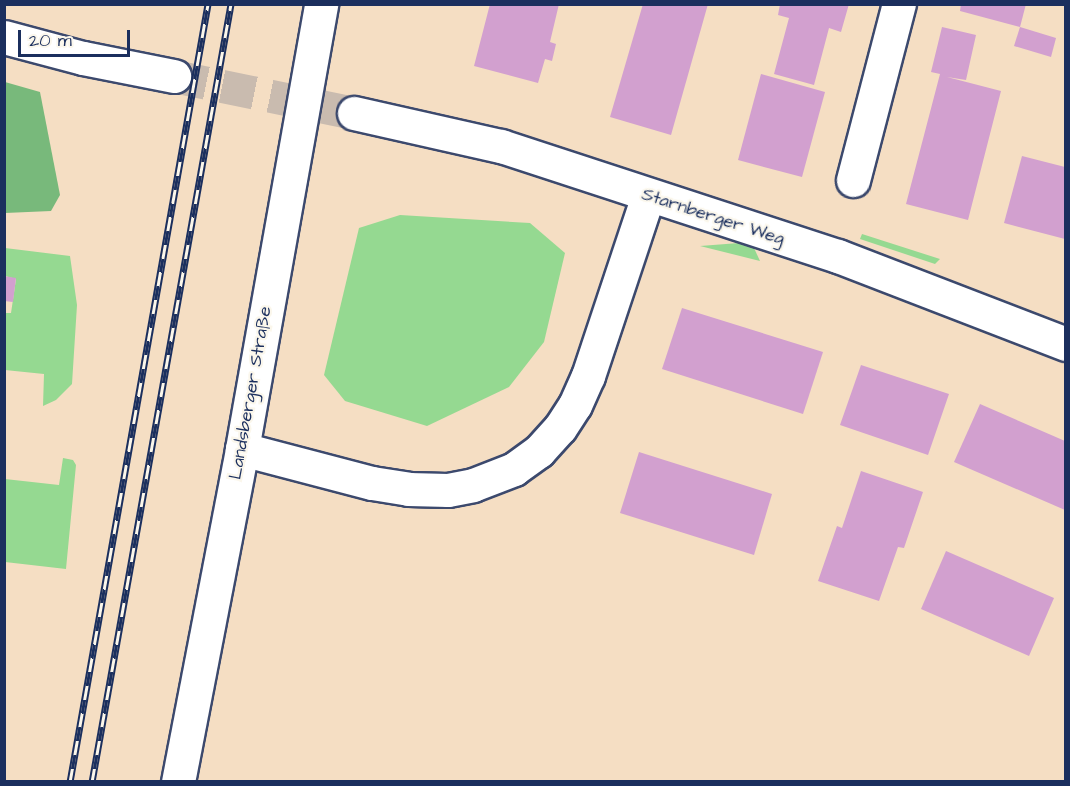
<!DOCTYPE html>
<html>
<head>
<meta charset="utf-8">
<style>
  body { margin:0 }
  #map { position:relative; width:1070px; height:786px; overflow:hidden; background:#f5dec3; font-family:"Architects Daughter",sans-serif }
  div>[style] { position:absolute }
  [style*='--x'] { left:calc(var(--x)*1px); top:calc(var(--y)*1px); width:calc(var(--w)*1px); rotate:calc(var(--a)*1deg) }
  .green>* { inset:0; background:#95d991 }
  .forest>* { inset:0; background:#78b97b }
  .building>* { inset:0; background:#d2a0cf }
  .minor-tunnel>* { height:33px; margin-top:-16.5px; transform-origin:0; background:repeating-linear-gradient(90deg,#c9bbaf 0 33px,transparent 0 49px) }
  .roads { filter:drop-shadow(2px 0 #3c496d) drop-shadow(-2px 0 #3c496d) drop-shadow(0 2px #3c496d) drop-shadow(0 -2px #3c496d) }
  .minor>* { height:33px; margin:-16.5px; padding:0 16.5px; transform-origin:16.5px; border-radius:16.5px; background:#fff }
  .secondary>* { height:33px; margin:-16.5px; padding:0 16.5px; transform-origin:16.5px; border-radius:16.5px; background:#fff }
  .rail>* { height:7px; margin-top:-3.5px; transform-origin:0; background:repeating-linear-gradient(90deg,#fbf7ec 0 14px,#1b2f5e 0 28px); box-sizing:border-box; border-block:2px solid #1b2f5e }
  span { translate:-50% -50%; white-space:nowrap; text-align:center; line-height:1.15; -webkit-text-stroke:4.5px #fbf7ec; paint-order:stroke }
  .street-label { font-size:18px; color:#1b2f5e }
  .frame { position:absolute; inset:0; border:6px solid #1b2f5e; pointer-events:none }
  .scale { position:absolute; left:18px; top:30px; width:112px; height:27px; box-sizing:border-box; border:3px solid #1b2f5e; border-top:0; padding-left:8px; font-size:18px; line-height:21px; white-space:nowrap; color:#1b2f5e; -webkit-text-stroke:4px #fbf7ec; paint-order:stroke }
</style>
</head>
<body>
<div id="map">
  <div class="green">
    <i style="clip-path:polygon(400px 215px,530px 223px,565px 253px,544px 342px,509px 387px,427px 426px,345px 401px,324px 375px,359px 228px)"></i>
    <i style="clip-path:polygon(862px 234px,940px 259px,935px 264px,860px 239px)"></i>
    <i style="clip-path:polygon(739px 243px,754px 248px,760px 261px,700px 246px)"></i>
    <i style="clip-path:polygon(5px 248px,70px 256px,77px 305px,72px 384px,56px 400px,43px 406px,44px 374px,5px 370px,5px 313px,11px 313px,16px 279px,5px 276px)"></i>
    <i style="clip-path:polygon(63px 458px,73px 460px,76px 465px,66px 569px,5px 562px,5px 479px,59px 485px)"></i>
  </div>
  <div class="forest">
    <i style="clip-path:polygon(5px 82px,40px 92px,60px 195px,51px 211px,5px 213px)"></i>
  </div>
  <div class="building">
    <i style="clip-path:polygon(490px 4px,559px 4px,550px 42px,556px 44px,552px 61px,545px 59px,538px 83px,474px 66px)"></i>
    <i style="clip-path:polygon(643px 4px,708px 4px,671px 135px,610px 117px)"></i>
    <i style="clip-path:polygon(780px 4px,849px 4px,841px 32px,829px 28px,814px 85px,774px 74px,789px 18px,778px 15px)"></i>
    <i style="clip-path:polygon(961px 4px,1026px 4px,1020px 27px,960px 11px)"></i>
    <i style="clip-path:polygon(942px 27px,976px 35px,966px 80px,947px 77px,1001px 91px,968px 220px,906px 204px,940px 74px,931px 72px)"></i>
    <i style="clip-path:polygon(1020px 27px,1056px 38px,1051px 57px,1014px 46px)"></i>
    <i style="clip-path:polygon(761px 74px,825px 92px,802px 177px,738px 160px)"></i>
    <i style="clip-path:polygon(1022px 156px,1065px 167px,1065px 239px,1004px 223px)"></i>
    <i style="clip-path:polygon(4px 276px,16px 278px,13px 302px,4px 301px)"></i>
    <i style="clip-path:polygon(682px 308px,823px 352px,803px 414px,662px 369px)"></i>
    <i style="clip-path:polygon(861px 365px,949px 394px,928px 455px,840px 425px)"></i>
    <i style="clip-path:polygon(980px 404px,1065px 441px,1065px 510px,954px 462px)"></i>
    <i style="clip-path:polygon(639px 452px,772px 494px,754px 555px,620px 513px)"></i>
    <i style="clip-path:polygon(861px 471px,923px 492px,904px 548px,898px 547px,879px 601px,818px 581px,837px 526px,842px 528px)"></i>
    <i style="clip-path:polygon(946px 551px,1054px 598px,1029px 656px,921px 609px)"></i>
  </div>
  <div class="minor-tunnel">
    <i style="--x:174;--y:76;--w:184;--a:11.6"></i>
  </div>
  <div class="roads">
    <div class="minor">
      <i style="--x:4;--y:37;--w:82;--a:14.9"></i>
      <i style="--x:83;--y:58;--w:93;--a:11.2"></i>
      <i style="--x:354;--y:113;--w:151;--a:12.7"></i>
      <i style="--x:501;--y:146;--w:354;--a:18.1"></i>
      <i style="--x:838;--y:256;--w:244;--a:21.1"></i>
      <i style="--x:853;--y:180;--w:182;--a:-75.4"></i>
    </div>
    <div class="secondary">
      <i style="--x:242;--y:449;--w:134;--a:14.7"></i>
      <i style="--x:372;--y:483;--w:36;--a:9"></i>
      <i style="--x:408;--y:489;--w:40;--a:1.4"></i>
      <i style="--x:448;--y:490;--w:25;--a:-11"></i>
      <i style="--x:473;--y:485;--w:44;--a:-21.3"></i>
      <i style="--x:514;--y:469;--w:31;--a:-36"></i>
      <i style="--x:539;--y:451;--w:31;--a:-48"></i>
      <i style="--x:560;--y:428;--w:27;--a:-57"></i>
      <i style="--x:575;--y:405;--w:32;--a:-66"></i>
      <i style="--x:588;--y:376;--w:190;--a:-71.6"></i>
      <i style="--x:178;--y:782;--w:339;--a:-79.1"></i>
      <i style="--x:242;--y:449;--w:452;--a:-79.9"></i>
    </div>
  </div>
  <div class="rail">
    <i style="--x:70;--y:782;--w:790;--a:-79.94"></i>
    <i style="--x:92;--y:782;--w:790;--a:-79.87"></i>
  </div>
  <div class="street-label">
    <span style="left:713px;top:217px;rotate:18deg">Starnberger Weg</span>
    <span style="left:251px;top:393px;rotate:-80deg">Landsberger Straße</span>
  </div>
  <div class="frame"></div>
  <div class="scale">20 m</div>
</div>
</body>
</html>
